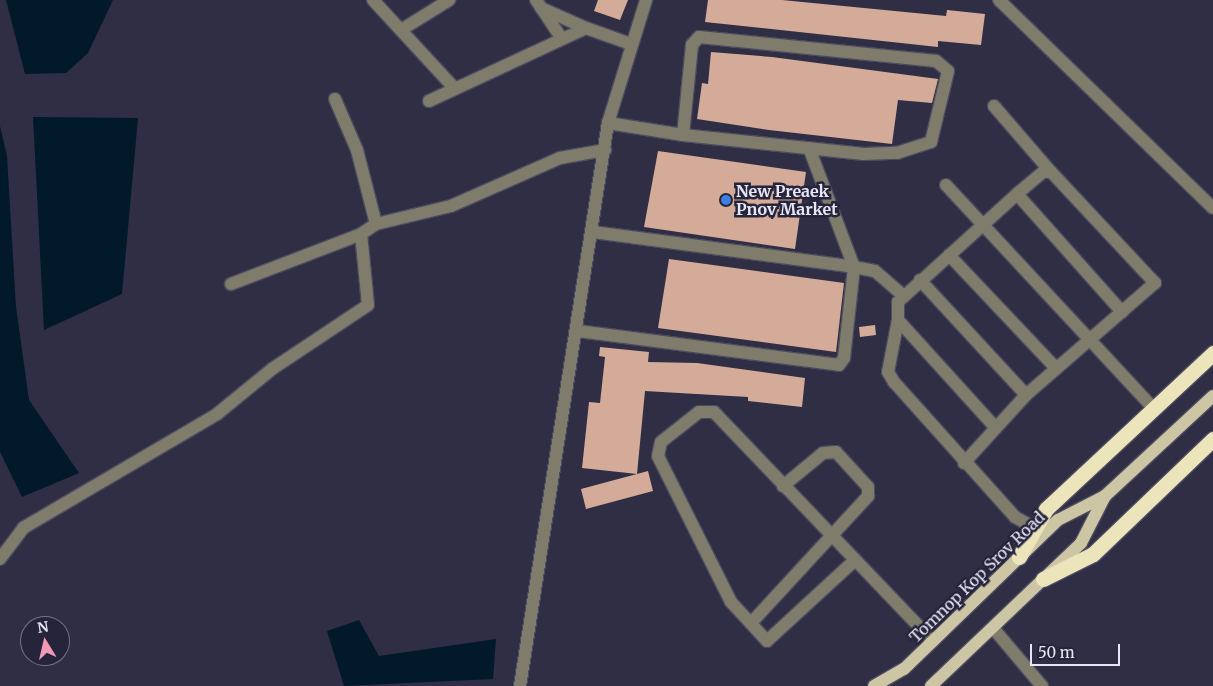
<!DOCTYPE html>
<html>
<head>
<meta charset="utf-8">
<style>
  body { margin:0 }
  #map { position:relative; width:1213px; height:686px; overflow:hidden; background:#302e44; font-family:Merriweather,serif }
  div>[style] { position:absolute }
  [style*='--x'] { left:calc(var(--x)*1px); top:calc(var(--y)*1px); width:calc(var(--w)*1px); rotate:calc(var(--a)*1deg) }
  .water>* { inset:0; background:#021929 }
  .building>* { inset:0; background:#d4ab99 }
  .roads { filter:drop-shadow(1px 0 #4d4b60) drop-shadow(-1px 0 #4d4b60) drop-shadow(0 1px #4d4b60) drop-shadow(0 -1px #4d4b60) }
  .minor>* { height:12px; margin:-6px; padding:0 6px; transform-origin:6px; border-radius:6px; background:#7f7c6b }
  .major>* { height:12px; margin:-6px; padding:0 6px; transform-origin:6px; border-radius:6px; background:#cdc6a4 }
  .highway>* { height:15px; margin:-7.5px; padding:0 7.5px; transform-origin:7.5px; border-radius:7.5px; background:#ece4bb }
  .dots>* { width:14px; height:14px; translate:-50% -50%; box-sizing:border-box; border:2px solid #26243a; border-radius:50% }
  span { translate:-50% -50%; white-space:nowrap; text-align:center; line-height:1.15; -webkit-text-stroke:5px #26243a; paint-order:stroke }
  .poi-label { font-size:16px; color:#e7e6f5; font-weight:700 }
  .left { translate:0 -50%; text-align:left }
  .street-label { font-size:16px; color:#e7e6f5 }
  .north { position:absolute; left:20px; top:616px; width:50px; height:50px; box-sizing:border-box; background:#26243a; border:1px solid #737285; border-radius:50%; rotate:351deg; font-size:14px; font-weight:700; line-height:20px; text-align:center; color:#e7e6f5 }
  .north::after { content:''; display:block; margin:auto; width:18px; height:22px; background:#f09ab5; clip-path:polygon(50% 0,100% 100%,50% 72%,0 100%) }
  .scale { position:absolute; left:1030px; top:644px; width:90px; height:22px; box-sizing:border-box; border:2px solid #e7e6f5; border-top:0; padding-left:6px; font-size:15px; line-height:18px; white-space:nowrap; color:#e7e6f5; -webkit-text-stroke:4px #26243a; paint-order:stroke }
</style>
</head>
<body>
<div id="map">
  <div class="water">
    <i style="clip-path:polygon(6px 0,113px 0,88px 53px,66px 73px,25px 74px)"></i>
    <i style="clip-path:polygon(33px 117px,138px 118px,122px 294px,44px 330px)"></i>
    <i style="clip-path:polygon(0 126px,7px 156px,16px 307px,29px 400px,79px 473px,22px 497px,0 452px)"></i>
    <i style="clip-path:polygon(359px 620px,379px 656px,496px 639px,493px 679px,344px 686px,327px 631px)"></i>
  </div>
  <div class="building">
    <i style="clip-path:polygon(598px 0,628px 0,620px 20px,594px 11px)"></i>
    <i style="clip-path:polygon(708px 0,782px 0,946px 16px,947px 10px,985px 14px,981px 45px,938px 41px,938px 47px,705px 22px)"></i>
    <i style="clip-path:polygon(711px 52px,772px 57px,938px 79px,932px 103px,898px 100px,892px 144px,769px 130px,697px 119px,702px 83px,708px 84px)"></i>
    <i style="clip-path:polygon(658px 151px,806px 172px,795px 249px,644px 227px)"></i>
    <i style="clip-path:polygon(669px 259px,844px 283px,836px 352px,658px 328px)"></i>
    <i style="clip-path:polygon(875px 325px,876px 335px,860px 337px,859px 327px)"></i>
    <i style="clip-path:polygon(600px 347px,649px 352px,648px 362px,697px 363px,805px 378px,802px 407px,748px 401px,748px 397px,645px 391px,637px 474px,582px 468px,589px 402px,600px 403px,605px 357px,599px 356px)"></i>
    <i style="clip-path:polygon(648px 471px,653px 491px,586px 509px,581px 489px)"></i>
  </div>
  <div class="roads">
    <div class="minor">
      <i style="--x:373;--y:0;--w:121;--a:47.3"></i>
      <i style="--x:536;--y:0;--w:47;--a:56.3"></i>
      <i style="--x:999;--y:0;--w:298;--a:44.2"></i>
      <i style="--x:541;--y:8;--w:49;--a:24"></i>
      <i style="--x:401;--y:30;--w:57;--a:-32"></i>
      <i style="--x:335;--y:99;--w:56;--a:66.7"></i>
      <i style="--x:357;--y:150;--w:76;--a:75.6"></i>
      <i style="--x:429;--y:101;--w:173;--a:-24.9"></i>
      <i style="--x:586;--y:28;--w:48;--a:19.6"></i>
      <i style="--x:994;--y:106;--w:87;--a:49.2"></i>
      <i style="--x:608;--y:123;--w:76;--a:9.1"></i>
      <i style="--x:683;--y:135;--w:182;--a:6"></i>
      <i style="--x:864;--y:154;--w:33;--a:-2"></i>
      <i style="--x:897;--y:153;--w:36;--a:-18"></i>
      <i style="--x:931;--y:142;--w:73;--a:-76.5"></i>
      <i style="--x:948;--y:71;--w:16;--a:-140"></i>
      <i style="--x:936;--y:61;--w:238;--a:-174.2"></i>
      <i style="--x:699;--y:37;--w:11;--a:131"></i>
      <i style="--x:692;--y:45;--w:90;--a:95.7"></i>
      <i style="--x:946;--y:185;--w:303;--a:47.1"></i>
      <i style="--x:1017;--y:194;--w:158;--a:48.3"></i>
      <i style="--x:593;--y:232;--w:263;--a:7.6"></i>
      <i style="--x:854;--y:267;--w:21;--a:11"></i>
      <i style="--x:875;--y:271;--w:37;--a:41"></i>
      <i style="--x:949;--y:255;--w:156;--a:46.6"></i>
      <i style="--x:920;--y:280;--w:156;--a:47.3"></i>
      <i style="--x:231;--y:284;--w:139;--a:-21"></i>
      <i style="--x:898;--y:320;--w:53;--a:100.9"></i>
      <i style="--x:888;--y:372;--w:12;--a:59"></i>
      <i style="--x:894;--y:382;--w:181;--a:48.1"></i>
      <i style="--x:1015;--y:517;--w:23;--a:29"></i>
      <i style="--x:578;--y:331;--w:263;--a:7.4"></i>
      <i style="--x:839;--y:365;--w:9;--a:-54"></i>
      <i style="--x:844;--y:358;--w:92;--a:-83.7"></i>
      <i style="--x:854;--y:267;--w:127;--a:-110.7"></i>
      <i style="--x:964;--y:463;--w:92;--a:-47.6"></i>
      <i style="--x:1026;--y:395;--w:171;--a:-41"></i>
      <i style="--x:1155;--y:283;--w:152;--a:-133.1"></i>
      <i style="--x:1051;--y:172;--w:8;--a:180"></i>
      <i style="--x:1043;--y:172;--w:34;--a:140"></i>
      <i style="--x:1017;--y:194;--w:161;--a:137.8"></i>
      <i style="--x:898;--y:302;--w:18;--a:90"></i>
      <i style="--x:898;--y:320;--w:143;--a:47.8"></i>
      <i style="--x:0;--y:559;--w:39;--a:-53"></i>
      <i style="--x:23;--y:528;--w:225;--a:-30.4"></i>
      <i style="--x:217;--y:414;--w:71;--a:-39.3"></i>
      <i style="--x:272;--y:369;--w:115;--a:-33.7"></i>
      <i style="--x:368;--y:305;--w:71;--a:-95.6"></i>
      <i style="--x:361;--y:234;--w:18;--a:-34"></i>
      <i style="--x:376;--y:224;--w:77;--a:-13.5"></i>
      <i style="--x:451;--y:206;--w:119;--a:-23.8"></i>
      <i style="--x:560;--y:158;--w:46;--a:-10.1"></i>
      <i style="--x:854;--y:561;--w:118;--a:137.4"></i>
      <i style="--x:767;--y:641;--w:53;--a:-132.7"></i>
      <i style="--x:731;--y:602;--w:163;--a:-116.6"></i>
      <i style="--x:658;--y:456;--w:14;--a:-78"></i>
      <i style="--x:661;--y:442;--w:48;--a:-38.3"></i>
      <i style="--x:699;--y:412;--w:15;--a:0"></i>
      <i style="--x:714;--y:412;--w:317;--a:46.3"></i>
      <i style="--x:751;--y:623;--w:173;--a:-47.3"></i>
      <i style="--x:868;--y:496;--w:9;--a:-90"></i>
      <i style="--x:868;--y:487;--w:47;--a:-132.4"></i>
      <i style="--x:836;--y:452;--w:13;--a:176"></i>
      <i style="--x:823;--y:453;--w:52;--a:140.5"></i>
      <i style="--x:993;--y:628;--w:76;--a:49.8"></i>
      <i style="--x:520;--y:686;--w:570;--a:-81.12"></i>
      <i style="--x:608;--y:123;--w:129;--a:-72.8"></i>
    </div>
    <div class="major">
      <i style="--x:874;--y:686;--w:34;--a:-30"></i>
      <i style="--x:904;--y:669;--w:214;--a:-44.1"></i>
      <i style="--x:1058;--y:520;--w:53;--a:-27.1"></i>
      <i style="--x:1105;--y:496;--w:147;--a:-42.8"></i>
      <i style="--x:931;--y:686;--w:207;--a:-43.6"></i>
      <i style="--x:1081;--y:543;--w:53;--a:-62.9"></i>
    </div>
    <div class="highway">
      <i style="--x:1019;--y:557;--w:55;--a:-60.6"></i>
      <i style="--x:1046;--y:509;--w:229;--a:-43"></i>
      <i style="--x:1043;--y:579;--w:56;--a:-26.6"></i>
      <i style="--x:1093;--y:554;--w:166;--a:-43.8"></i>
    </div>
  </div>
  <div class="dots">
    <i style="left:726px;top:200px;background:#3f7fe0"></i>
  </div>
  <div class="poi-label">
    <span class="left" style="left:736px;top:200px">New Preaek<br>Pnov Market</span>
  </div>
  <div class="street-label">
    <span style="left:977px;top:577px;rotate:-44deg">Tomnop Kop Srov Road</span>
  </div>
  <div class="north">N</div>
  <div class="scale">50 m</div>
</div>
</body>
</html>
